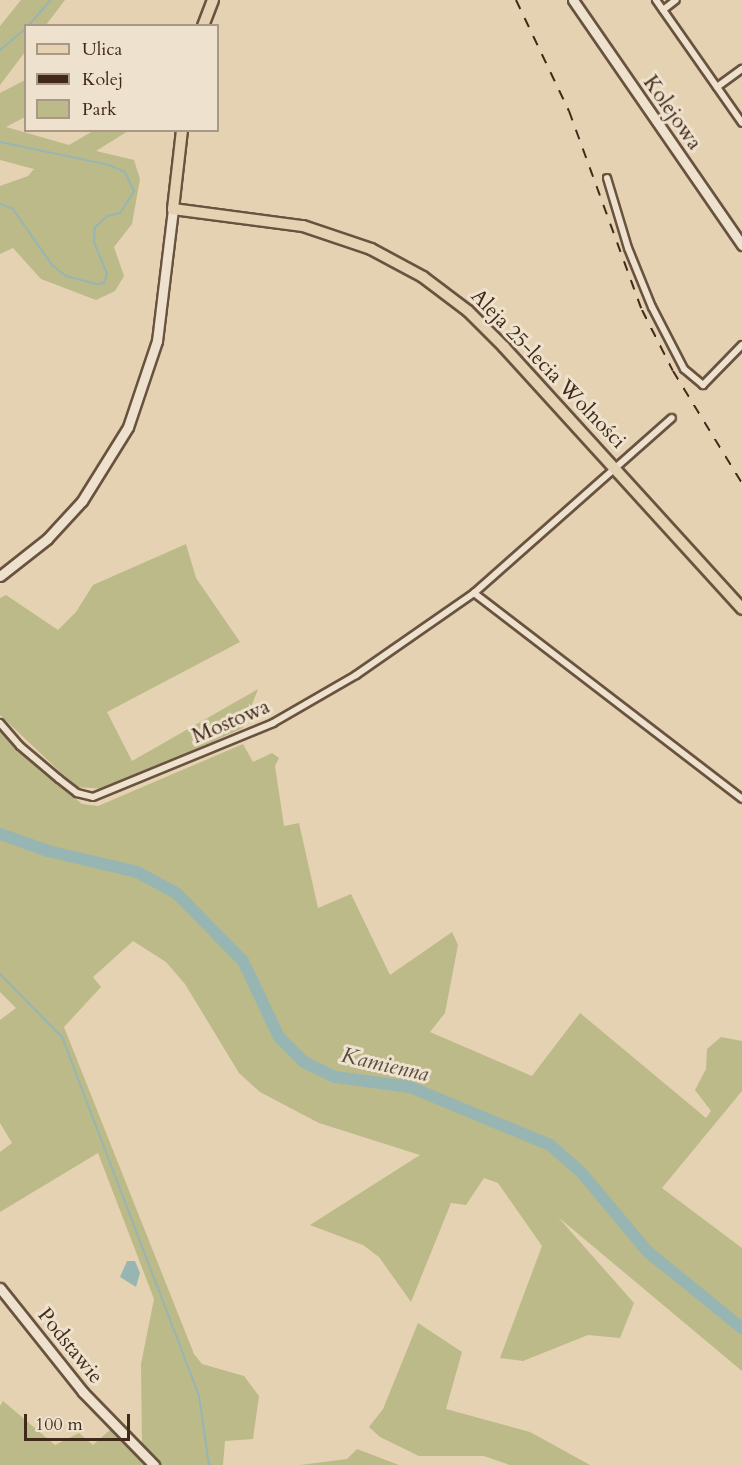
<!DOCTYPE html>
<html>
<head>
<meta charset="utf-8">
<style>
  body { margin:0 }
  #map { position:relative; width:742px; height:1465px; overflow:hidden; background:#e5d2b3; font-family:Cardo,serif }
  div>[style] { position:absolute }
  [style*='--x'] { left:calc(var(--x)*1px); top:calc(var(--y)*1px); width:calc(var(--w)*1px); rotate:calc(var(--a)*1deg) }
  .green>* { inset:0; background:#bbba88 }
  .water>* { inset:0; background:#97b6b3 }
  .stream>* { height:2px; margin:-1px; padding:0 1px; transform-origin:1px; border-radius:1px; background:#97b6b3 }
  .river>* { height:12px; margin:-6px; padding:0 6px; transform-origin:6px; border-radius:6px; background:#97b6b3 }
  .roads { filter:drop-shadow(2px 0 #69533f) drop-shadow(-2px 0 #69533f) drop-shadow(0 2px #69533f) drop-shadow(0 -2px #69533f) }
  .street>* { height:6px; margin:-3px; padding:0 3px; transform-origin:3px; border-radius:3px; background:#eee2ce }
  .secondary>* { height:9px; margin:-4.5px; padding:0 4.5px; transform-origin:4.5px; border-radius:4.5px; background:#eee2ce }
  .primary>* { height:10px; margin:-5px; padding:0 5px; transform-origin:5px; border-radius:5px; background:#e5d2b3 }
  .rail>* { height:2px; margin-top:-1px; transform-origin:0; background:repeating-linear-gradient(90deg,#402918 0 10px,transparent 0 20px) }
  span { translate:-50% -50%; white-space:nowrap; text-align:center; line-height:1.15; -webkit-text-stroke:6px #eee2ce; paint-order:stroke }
  .street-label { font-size:21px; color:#402918 }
  .water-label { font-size:22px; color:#564c3f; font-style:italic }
  .legend { position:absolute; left:24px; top:24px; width:195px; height:108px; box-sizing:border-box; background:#eee2ce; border:2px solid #a89885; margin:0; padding:8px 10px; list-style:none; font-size:18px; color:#402918 }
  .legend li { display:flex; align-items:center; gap:12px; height:30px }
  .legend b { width:30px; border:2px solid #a89885 }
  .scale { position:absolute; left:24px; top:1414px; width:106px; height:27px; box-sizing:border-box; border:3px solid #402918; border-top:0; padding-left:8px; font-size:18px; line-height:21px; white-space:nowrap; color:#402918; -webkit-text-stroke:4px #eee2ce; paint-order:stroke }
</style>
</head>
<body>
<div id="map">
  <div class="green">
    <i style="clip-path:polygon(21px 0,65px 0,46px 25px,26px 26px,25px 52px,0 85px,0 26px)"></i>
    <i style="clip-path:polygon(25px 80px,25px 117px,6px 127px,69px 145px,93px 131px,128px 131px,96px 151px,134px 160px,140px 179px,132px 224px,114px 247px,124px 276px,115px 291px,96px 300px,41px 279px,13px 248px,0 254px,0 186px,28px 176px,34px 169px,0 160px,0 93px)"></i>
    <i style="clip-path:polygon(186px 544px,196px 578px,240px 642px,107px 712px,132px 761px,258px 689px,243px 728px,105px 789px,76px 787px,0 715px,0 598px,6px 595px,58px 630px,76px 612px,93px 585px)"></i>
    <i style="clip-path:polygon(0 730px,23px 755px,82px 804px,98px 806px,243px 744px,253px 762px,272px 753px,279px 758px,275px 766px,284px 826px,299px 823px,318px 908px,351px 894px,390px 975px,452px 932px,458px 945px,445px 1013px,430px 1032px,532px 1076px,580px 1013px,706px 1118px,711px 1111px,695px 1090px,706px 1069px,707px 1049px,721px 1037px,742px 1041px,742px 1091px,662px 1188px,742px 1248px,742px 1371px,558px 1217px,634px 1303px,620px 1338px,588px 1335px,523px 1361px,500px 1358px,542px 1246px,498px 1183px,484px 1178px,466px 1205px,451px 1203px,411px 1302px,379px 1257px,363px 1245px,310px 1225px,420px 1155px,319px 1123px,260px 1092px,239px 1073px,185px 984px,166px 962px,133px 941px,93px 977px,101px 987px,64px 1027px,194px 1354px,202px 1364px,244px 1376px,259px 1396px,253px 1439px,225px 1441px,223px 1465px,161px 1465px,142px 1446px,141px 1364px,154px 1299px,98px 1153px,0 1212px,0 1152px,12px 1143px,0 1123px,0 1020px,16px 1008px,0 992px)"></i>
    <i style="clip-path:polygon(418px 1323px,462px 1352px,446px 1409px,530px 1432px,590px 1465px,510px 1465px,484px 1456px,419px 1456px,380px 1437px,369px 1427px,383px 1409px)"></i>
    <i style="clip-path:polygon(3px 1401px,55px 1445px,79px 1433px,93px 1445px,111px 1429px,145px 1465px,0 1465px,0 1406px)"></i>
    <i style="clip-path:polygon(357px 1449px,399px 1465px,300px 1465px,347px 1459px)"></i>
  </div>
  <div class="water">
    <i style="clip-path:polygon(127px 1261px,135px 1261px,140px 1273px,136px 1287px,120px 1277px)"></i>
  </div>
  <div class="stream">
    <i style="--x:28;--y:26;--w:35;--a:-49"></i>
    <i style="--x:0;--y:50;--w:34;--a:-40"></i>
    <i style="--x:0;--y:142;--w:111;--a:11.9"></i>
    <i style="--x:109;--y:165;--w:17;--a:24"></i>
    <i style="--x:125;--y:172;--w:21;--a:65"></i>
    <i style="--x:134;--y:191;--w:26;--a:122"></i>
    <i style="--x:120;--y:213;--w:13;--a:167"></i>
    <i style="--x:107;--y:216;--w:16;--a:137"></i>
    <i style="--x:95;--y:227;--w:15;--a:94"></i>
    <i style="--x:94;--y:242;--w:35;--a:68"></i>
    <i style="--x:107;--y:274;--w:9;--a:108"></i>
    <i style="--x:104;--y:283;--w:8;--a:173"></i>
    <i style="--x:96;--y:284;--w:31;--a:-165"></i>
    <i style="--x:66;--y:276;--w:18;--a:-142"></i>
    <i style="--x:52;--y:265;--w:68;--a:-124.9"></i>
    <i style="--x:13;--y:209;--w:14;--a:-159"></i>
    <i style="--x:0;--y:974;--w:88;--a:45.5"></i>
    <i style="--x:62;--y:1037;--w:384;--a:69.1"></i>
    <i style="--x:199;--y:1396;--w:70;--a:81.8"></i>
  </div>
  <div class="river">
    <i style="--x:0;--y:834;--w:51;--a:19.5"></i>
    <i style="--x:48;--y:851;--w:91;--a:13.3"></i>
    <i style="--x:137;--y:872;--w:44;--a:28.3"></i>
    <i style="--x:176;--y:893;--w:95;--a:45.4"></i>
    <i style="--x:243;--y:961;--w:84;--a:64.7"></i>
    <i style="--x:279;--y:1037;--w:35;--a:45"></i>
    <i style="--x:304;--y:1062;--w:34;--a:26"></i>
    <i style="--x:335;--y:1077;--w:76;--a:7.6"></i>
    <i style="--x:410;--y:1087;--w:152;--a:22.5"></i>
    <i style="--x:550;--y:1145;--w:41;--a:41.1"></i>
    <i style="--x:581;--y:1172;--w:104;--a:50.1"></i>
    <i style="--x:648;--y:1252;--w:121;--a:39"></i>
  </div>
  <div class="roads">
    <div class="street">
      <i style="--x:656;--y:0;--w:150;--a:55"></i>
      <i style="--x:663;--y:10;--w:16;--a:-38"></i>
      <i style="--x:717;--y:87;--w:31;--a:-36"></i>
      <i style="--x:607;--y:178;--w:73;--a:73.3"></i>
      <i style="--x:628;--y:248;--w:64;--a:67.9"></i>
      <i style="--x:652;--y:307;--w:70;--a:62.7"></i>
      <i style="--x:684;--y:369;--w:25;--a:40"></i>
      <i style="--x:703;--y:385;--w:56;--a:-45.7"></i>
      <i style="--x:474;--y:593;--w:338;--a:37.5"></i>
      <i style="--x:0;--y:723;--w:30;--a:49"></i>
      <i style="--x:20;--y:746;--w:51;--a:40.2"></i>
      <i style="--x:59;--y:779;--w:23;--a:38"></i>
      <i style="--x:77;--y:793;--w:16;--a:14"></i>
      <i style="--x:93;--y:797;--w:195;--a:-22.3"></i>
      <i style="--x:273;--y:723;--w:96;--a:-30"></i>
      <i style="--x:356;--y:675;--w:144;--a:-34.8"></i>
      <i style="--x:474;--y:593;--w:264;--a:-41.5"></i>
    </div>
    <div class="secondary">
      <i style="--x:573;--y:0;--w:298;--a:55.4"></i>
      <i style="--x:0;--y:576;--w:60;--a:-38.2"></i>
      <i style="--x:47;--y:539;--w:52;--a:-47.4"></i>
      <i style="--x:82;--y:501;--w:87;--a:-58.1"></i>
      <i style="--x:128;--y:427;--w:91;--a:-71.4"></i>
      <i style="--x:157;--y:341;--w:133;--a:-83.1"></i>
      <i style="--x:0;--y:1288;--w:133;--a:51.4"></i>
      <i style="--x:83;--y:1392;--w:102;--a:45.8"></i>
    </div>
    <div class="primary">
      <i style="--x:203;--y:26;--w:28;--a:-69"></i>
      <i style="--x:182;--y:130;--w:80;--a:96.5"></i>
      <i style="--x:173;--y:209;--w:131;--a:7.5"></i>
      <i style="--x:303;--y:226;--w:72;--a:18.7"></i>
      <i style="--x:371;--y:249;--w:59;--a:28.3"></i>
      <i style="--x:423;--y:277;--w:56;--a:37.1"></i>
      <i style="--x:468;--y:311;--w:51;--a:45"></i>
      <i style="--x:504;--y:347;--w:354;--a:47.7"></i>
    </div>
  </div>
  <div class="rail">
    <i style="--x:516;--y:0;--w:123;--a:64.5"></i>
    <i style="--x:569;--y:111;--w:212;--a:69.9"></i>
    <i style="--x:642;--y:310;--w:68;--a:63.1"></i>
    <i style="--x:673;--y:371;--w:132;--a:58.4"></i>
  </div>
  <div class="street-label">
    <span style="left:672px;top:113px;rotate:55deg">Kolejowa</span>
    <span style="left:548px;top:369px;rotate:46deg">Aleja 25-lecia Wolności</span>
    <span style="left:231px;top:722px;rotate:-23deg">Mostowa</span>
    <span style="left:70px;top:1346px;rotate:51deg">Podstawie</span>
  </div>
  <div class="water-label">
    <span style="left:385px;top:1065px;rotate:13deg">Kamienna</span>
  </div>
  <ul class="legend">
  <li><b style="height:8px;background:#e5d2b3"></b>Ulica</li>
  <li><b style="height:8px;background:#402918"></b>Kolej</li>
  <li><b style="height:16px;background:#bbba88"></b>Park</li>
  </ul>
  <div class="scale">100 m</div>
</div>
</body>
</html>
